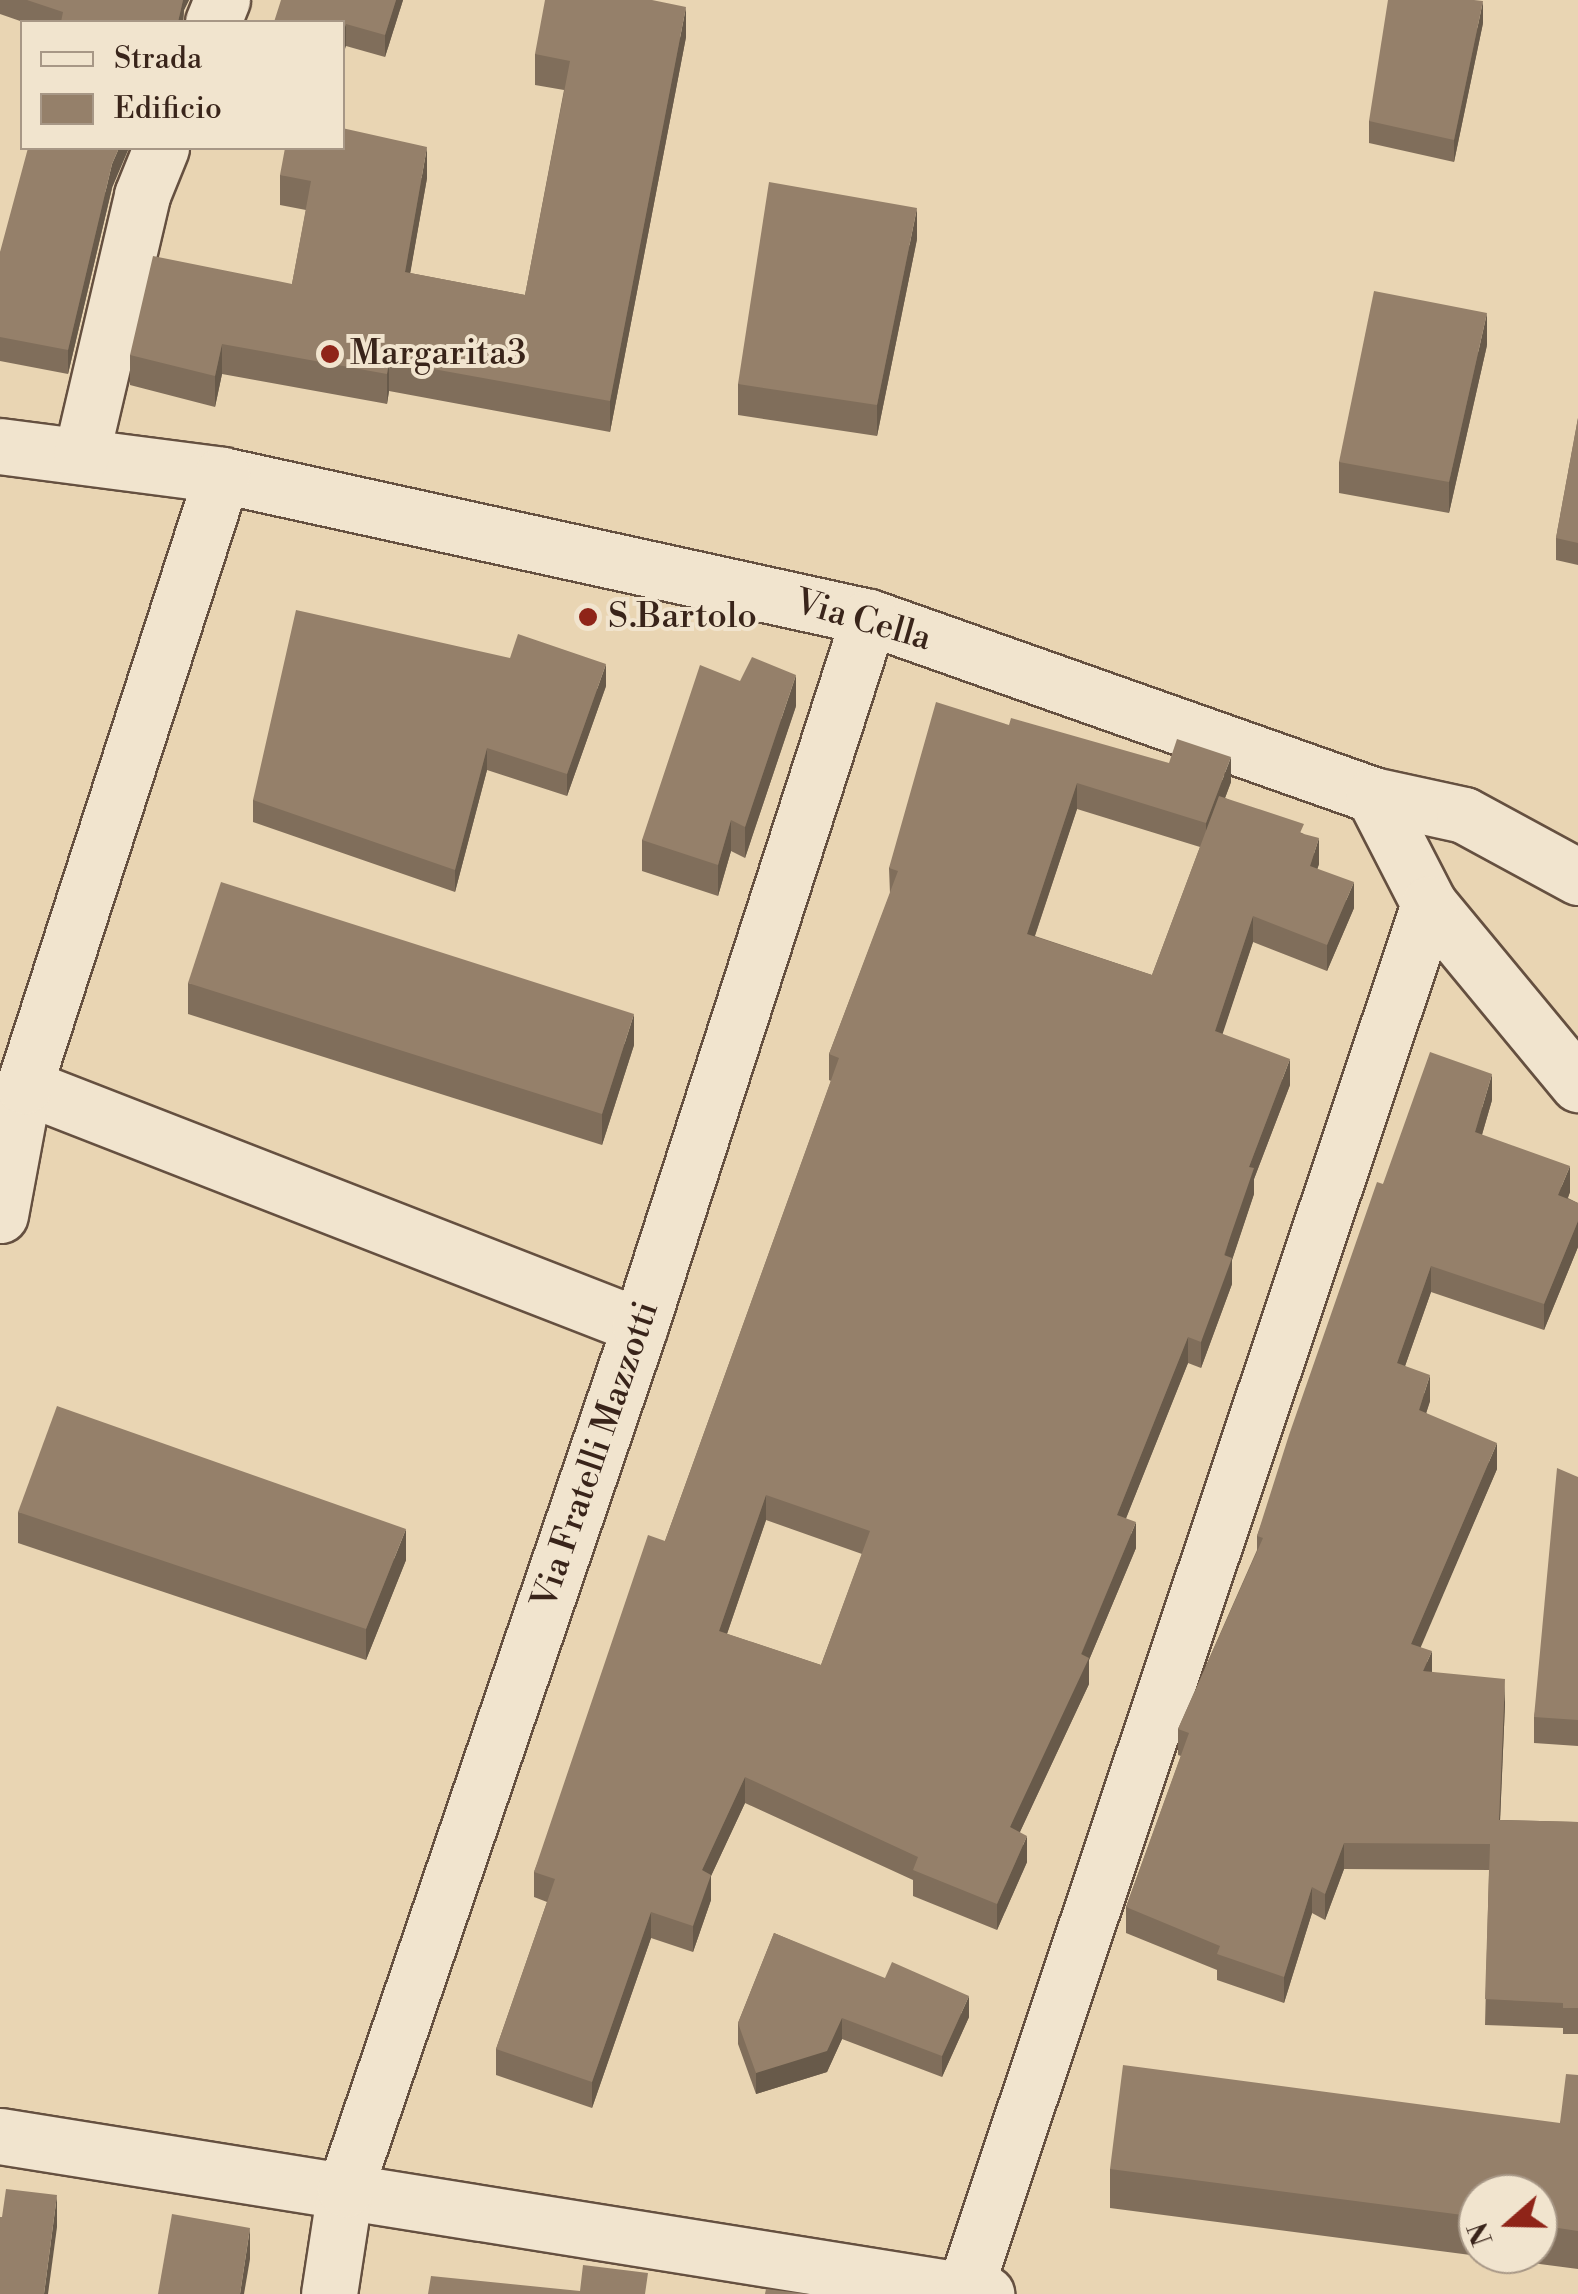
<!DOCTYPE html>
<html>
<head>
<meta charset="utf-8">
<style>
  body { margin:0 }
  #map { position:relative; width:1578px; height:2294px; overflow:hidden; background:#e9d5b3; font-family:"Libre Bodoni",serif }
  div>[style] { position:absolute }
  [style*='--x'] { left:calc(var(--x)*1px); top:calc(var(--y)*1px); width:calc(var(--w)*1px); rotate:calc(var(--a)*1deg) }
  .roads { filter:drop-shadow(2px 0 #655040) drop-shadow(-2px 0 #655040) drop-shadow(0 2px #655040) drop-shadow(0 -2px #655040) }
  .minor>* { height:55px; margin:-27.5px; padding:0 27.5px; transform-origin:27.5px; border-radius:27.5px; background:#f1e4ce }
  .wall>* { inset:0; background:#806e5b }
  .shaded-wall>* { inset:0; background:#685a4a }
  .building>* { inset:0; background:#95806a }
  .dots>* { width:28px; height:28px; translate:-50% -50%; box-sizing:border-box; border:5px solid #f1e4ce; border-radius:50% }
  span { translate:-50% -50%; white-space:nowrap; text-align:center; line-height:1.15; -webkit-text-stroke:8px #f1e4ce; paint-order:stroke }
  .poi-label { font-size:35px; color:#39241a }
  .left { translate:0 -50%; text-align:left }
  .street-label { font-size:35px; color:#39241a }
  .legend { position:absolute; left:20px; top:20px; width:325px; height:130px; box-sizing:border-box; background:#f1e4ce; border:2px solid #a79786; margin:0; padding:12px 18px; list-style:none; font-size:30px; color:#39241a }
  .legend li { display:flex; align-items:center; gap:20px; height:50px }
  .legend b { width:50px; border:2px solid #a79786 }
  .north { position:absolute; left:1458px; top:2174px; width:100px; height:100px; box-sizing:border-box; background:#f1e4ce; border:2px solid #a79786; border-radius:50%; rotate:250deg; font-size:28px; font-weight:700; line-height:40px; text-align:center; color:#39241a }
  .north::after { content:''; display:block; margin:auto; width:35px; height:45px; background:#8f2418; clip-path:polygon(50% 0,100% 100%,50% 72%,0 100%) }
</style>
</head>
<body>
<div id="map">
  <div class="roads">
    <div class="minor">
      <i style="--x:213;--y:22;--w:24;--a:-68"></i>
      <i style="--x:0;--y:446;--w:224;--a:7.4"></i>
      <i style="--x:222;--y:475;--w:662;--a:12.38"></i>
      <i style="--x:869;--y:617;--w:535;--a:19.45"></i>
      <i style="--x:1373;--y:795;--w:93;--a:12.4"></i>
      <i style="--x:1464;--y:815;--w:130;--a:28.5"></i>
      <i style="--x:81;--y:456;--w:268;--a:-76.8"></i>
      <i style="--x:142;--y:195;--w:51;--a:-68"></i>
      <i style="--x:1373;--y:795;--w:123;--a:62.8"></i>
      <i style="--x:1429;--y:904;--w:234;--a:50.4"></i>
      <i style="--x:24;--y:1086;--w:661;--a:21.29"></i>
      <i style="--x:0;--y:1215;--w:131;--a:-79.5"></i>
      <i style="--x:24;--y:1086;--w:642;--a:-72.04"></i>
      <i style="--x:0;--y:2136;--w:999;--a:9.1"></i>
      <i style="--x:329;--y:2294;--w:106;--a:-81.3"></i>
      <i style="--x:345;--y:2189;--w:912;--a:-71.13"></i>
      <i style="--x:640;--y:1326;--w:745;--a:-72.1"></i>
      <i style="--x:963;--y:2294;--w:1466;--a:-71.47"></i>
    </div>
  </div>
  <div class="wall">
    <i style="clip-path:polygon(0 0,189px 0,184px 10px,183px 22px,23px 22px,0 14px)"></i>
    <i style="clip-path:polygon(281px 0,403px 0,385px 57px,346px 46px)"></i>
    <i style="clip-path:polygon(1483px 23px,1454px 162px,1369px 143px,1369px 121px)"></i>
    <i style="clip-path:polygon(686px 37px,610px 432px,389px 391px,387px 404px,222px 374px,215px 407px,130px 385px,130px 355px,292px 284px,306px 210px,280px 205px,280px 175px,427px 178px,410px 273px,525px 295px,564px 90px,535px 85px,535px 54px)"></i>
    <i style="clip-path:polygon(112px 188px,68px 374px,0 361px,0 252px)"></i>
    <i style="clip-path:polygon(917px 239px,877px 436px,738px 415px,738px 384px)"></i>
    <i style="clip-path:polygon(1487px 345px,1449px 513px,1339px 493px,1339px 462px)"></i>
    <i style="clip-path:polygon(1578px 418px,1578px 565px,1556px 560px,1556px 538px)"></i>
    <i style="clip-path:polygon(606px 686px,567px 796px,487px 770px,455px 892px,253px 822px,253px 800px)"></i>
    <i style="clip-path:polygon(796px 706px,745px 858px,731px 851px,718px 896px,642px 871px,642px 840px)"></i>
    <i style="clip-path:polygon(evenodd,1009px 725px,1231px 782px,1225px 798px,1304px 834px,1319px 864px,1317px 869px,1354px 908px,1327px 971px,1253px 942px,1222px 1034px,1290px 1085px,1254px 1179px,1254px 1194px,1232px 1260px,1232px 1284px,1201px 1368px,1188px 1363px,1126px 1518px,1136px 1548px,1089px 1660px,1089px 1684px,1020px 1832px,1027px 1862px,997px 1930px,913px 1896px,913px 1880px,745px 1803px,711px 1876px,711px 1900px,693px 1952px,651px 1938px,592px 2108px,496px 2075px,496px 2049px,547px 1902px,534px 1897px,534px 1872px,665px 1541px,831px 1081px,829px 1080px,829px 1054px,890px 894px,889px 868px,1009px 725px,1077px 809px,1200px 847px,1152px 975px,1035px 936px,1077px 809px,1009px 725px,766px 1520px,862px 1554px,821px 1665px,727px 1634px,766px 1520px)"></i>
    <i style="clip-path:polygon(188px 983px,634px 1045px,602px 1145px,188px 1014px)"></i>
    <i style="clip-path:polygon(1492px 1100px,1482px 1135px,1570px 1192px,1568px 1198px,1578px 1203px,1578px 1247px,1544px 1330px,1431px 1292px,1405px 1366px,1430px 1401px,1426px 1413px,1497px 1469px,1420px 1647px,1432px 1672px,1505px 1704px,1500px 1820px,1578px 1822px,1578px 2034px,1563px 2034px,1563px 2028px,1485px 2025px,1489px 1870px,1344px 1869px,1325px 1920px,1312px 1913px,1284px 2003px,1217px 1980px,1217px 1970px,1126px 1933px,1126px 1907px,1181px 1756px,1178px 1755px,1178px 1729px,1257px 1550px,1257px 1536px,1383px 1184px)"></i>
    <i style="clip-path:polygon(1578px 1477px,1578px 1746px,1534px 1743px,1534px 1717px)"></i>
    <i style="clip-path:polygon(18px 1512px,406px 1560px,366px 1660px,18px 1543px)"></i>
    <i style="clip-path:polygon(774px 1933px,969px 2017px,942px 2077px,842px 2039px,827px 2072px,756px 2094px,738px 2044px,738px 2023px)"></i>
    <i style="clip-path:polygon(evenodd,1578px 2075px,1578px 2269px,1110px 2208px,1110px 2169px,1560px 2123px,1578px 2075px,1478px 2194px,1538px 2194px,1538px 2254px,1478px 2254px,1478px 2194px)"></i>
  </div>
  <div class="shaded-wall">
    <i style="clip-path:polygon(183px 0,189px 0,184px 10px,183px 22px,178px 22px)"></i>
    <i style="clip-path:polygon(396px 0,403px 0,385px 57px,385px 35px)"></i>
    <i style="clip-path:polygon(1483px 1px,1483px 23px,1454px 162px,1454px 140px)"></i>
    <i style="clip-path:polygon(686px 7px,686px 37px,610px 432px,610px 401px)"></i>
    <i style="clip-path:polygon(346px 24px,346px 46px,342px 58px,342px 36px)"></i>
    <i style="clip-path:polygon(427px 147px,427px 178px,405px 303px,405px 272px)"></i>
    <i style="clip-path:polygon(119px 148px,129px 148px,112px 188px,68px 374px,68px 350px,112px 164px)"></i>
    <i style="clip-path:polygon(917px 208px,917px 239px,877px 436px,877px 405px)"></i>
    <i style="clip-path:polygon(1487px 313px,1487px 345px,1449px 513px,1449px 482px)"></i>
    <i style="clip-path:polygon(222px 344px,222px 374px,215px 407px,215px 376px)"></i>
    <i style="clip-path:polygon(389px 361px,389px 391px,387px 404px,387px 374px)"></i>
    <i style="clip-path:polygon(606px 664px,606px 686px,567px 796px,567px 774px)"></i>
    <i style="clip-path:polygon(796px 675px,796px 706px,745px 858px,745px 827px)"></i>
    <i style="clip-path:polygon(487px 748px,487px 770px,455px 892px,455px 870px)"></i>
    <i style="clip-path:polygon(1231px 757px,1231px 782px,1206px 849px,1206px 823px)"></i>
    <i style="clip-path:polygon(1077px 783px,1077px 809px,1027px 959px,1027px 934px)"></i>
    <i style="clip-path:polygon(731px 820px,731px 851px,718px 896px,718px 865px)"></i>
    <i style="clip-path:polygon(1319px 838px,1319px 864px,1310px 892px,1310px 866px)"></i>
    <i style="clip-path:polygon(1354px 882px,1354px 908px,1327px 971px,1327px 945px)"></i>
    <i style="clip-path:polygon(1253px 916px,1253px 942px,1215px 1057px,1215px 1031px)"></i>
    <i style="clip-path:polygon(634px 1014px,634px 1045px,602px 1145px,602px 1114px)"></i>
    <i style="clip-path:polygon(1290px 1059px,1290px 1085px,1254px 1179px,1254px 1194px,1232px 1260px,1232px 1284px,1201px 1368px,1201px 1342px,1249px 1167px)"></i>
    <i style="clip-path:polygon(1492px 1074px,1492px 1100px,1475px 1158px,1475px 1132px)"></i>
    <i style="clip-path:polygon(1570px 1166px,1570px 1192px,1558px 1221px,1558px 1195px)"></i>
    <i style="clip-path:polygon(1578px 1221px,1578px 1247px,1544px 1330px,1544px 1304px)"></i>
    <i style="clip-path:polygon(1431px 1266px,1431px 1292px,1397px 1389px,1397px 1363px)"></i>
    <i style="clip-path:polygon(1188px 1337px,1188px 1363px,1117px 1541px,1117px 1515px)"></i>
    <i style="clip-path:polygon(1430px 1375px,1430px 1401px,1419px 1436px,1419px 1410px)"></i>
    <i style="clip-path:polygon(1497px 1443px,1497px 1469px,1411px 1670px,1411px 1644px)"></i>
    <i style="clip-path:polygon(766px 1495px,766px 1520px,719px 1657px,719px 1631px)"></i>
    <i style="clip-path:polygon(1136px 1522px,1136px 1548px,1089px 1660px,1089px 1684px,1010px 1853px,1010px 1827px)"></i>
    <i style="clip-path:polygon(406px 1529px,406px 1560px,366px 1660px,366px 1629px)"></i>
    <i style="clip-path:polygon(1432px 1651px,1432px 1677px,1423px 1671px)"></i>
    <i style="clip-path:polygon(1505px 1679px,1505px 1704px,1499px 1846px,1499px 1820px)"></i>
    <i style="clip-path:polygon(745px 1777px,745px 1803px,711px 1876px,711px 1900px,693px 1952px,693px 1926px,702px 1870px)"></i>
    <i style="clip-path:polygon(1027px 1836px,1027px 1862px,997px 1930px,997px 1904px)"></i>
    <i style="clip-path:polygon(1344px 1843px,1344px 1869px,1325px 1920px,1325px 1894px)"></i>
    <i style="clip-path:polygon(1312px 1887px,1312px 1913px,1284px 2003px,1284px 1977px)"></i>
    <i style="clip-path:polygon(651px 1912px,651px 1938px,592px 2108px,592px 2082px)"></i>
    <i style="clip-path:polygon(969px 1996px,969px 2017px,942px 2077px,942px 2056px)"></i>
    <i style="clip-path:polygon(842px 2018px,842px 2039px,827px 2072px,756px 2094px,756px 2073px)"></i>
    <i style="clip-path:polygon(57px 2195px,57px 2227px,48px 2294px,44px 2294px)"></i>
    <i style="clip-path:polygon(250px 2228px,250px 2259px,244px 2294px,240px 2294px)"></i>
  </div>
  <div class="building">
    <i style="clip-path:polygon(27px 0,183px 0,178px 22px,61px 22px,63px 12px)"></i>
    <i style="clip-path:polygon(281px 0,396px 0,385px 35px,346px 24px,342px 36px,342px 22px,274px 22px)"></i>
    <i style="clip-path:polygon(545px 0,652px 0,686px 7px,610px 401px,389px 361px,387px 374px,222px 344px,215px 376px,130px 355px,153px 256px,292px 284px,311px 181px,280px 175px,285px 148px,342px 148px,342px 128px,427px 147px,405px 272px,525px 295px,570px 61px,535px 54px)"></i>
    <i style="clip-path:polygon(1388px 0,1474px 0,1483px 1px,1454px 140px,1369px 121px)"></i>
    <i style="clip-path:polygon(28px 148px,119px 148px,112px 164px,68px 350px,0 337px,0 252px)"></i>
    <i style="clip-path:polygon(769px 182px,917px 208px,877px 405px,738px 384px)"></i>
    <i style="clip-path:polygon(1374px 291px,1487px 313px,1449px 482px,1339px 462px)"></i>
    <i style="clip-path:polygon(1578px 418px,1578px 543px,1556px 538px)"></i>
    <i style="clip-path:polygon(296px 610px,510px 658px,518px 634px,606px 664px,567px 774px,487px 748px,455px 870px,253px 800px)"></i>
    <i style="clip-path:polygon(752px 657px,796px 675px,745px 827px,731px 820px,718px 865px,642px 840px,700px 665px,740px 681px)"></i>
    <i style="clip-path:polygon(evenodd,936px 702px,1009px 725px,1011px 718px,1169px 763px,1177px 739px,1231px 757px,1206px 823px,1077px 783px,1027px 934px,1152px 975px,1219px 796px,1304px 824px,1300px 833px,1319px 838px,1310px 866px,1354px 882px,1327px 945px,1253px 916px,1215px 1031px,1290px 1059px,1249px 1167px,1254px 1168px,1224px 1255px,1232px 1258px,1201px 1342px,1188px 1337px,1117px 1515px,1136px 1522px,1081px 1654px,1089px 1658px,1010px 1827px,1027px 1836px,997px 1904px,913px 1870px,918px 1857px,745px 1777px,702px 1870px,711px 1875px,693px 1926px,651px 1912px,592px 2082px,496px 2049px,555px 1879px,534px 1872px,648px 1535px,665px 1541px,839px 1058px,829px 1054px,898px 871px,889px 868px,936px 702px,766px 1495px,870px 1531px,821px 1665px,719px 1631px,766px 1495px)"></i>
    <i style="clip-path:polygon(221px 882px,634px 1014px,602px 1114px,188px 983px)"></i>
    <i style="clip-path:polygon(1430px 1052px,1492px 1074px,1475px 1132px,1570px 1166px,1558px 1195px,1578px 1203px,1578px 1221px,1544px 1304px,1431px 1266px,1397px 1363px,1430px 1375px,1419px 1410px,1497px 1443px,1411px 1644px,1432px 1651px,1423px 1671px,1505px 1679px,1499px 1820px,1578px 1822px,1578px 2008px,1563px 2008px,1563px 2003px,1485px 1999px,1490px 1844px,1344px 1843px,1325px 1894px,1312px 1887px,1284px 1977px,1217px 1954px,1220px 1946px,1126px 1907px,1189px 1733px,1178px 1729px,1263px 1538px,1257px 1536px,1289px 1435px,1377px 1182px,1383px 1184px)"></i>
    <i style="clip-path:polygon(57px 1406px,406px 1529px,366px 1629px,18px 1512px)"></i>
    <i style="clip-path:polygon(1557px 1468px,1578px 1477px,1578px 1720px,1534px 1717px)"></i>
    <i style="clip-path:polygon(774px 1933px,885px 1978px,892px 1962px,969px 1996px,942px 2056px,842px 2018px,827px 2051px,756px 2073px,738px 2023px)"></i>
    <i style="clip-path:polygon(1123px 2065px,1560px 2123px,1566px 2074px,1578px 2075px,1578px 2231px,1538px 2225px,1538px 2194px,1478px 2194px,1478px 2217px,1110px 2169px)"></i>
    <i style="clip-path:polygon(6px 2189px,57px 2195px,44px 2294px,0 2294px,0 2217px,2px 2217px)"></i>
    <i style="clip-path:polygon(172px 2214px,250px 2228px,240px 2294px,158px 2294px)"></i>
    <i style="clip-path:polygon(583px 2265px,648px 2273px,645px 2294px,428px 2294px,431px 2276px,580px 2291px)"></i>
    <i style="clip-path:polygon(766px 2289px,808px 2294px,765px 2294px)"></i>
  </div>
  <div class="dots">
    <i style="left:330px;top:354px;background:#8f2418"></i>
    <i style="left:588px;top:617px;background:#8f2418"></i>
  </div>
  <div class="poi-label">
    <span class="left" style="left:350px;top:354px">Margarita3</span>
    <span class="left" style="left:608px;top:617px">S.Bartolo</span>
  </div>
  <div class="street-label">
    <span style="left:863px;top:621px;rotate:16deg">Via Cella</span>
    <span style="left:596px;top:1455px;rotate:-71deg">Via Fratelli Mazzotti</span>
  </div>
  <ul class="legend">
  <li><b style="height:12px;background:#f1e4ce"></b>Strada</li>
  <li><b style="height:28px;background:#95806a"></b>Edificio</li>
  </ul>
  <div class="north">N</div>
</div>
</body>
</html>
